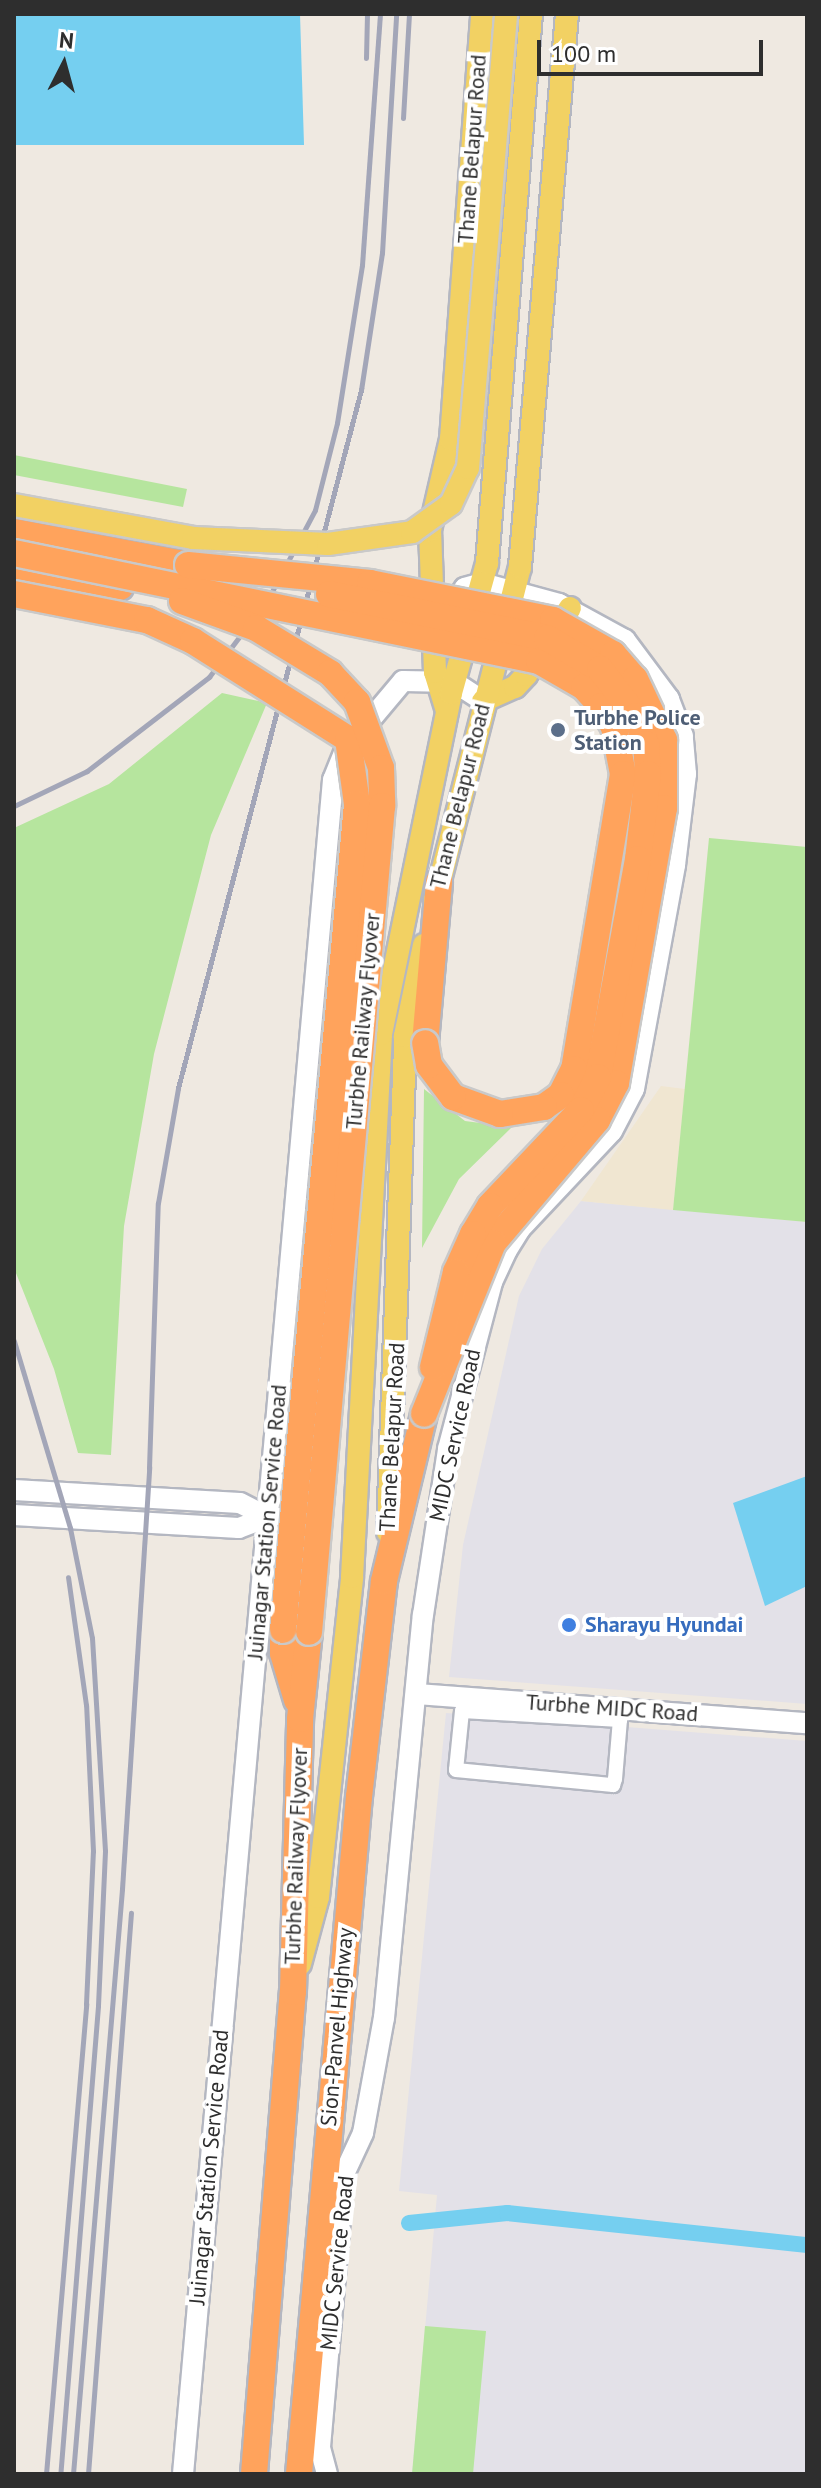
<!DOCTYPE html>
<html>
<head>
<meta charset="utf-8">
<style>
  body { margin:0 }
  #map { position:relative; width:821px; height:2488px; overflow:hidden; background:#efe9e1; font-family:"PT Sans",sans-serif }
  div>[style] { position:absolute }
  [style*='--x'] { left:calc(var(--x)*1px); top:calc(var(--y)*1px); width:calc(var(--w)*1px); rotate:calc(var(--a)*1deg) }
  .industrial>* { inset:0; background:#e3e1e8 }
  .education>* { inset:0; background:#f0e6d1 }
  .green>* { inset:0; background:#b6e59e }
  .water>* { inset:0; background:#75cff0 }
  .canal>* { height:16px; margin:-8px; padding:0 8px; transform-origin:8px; border-radius:8px; background:#75cff0 }
  .roads { filter:drop-shadow(2px 0 #b4b7c1) drop-shadow(-2px 0 #b4b7c1) drop-shadow(0 2px #b4b7c1) drop-shadow(0 -2px #b4b7c1) }
  .street>* { height:14px; margin:-7px; padding:0 7px; transform-origin:7px; border-radius:7px; background:#fff }
  .secondary>* { height:20px; margin:-10px; padding:0 10px; transform-origin:10px; border-radius:10px; background:#fff }
  .primary>* { height:22px; margin:-11px; padding:0 11px; transform-origin:11px; border-radius:11px; background:#f2d163 }
  .highway>* { height:26px; margin:-13px; padding:0 13px; transform-origin:13px; border-radius:13px; background:#ffa35c }
  .rail>* { height:5px; margin:-2.5px; padding:0 2.5px; transform-origin:2.5px; border-radius:2.5px; background:#a3a6b8 }
  .bridges { filter:drop-shadow(2px 0 #c9c9c9) drop-shadow(-2px 0 #c9c9c9) drop-shadow(0 2px #c9c9c9) drop-shadow(0 -2px #c9c9c9) }
  .primary-bridge>* { height:22px; margin:-11px; padding:0 11px; transform-origin:11px; border-radius:11px; background:#f2d163 }
  .highway-bridge>* { height:26px; margin:-13px; padding:0 13px; transform-origin:13px; border-radius:13px; background:#ffa35c }
  .dots>* { width:22px; height:22px; translate:-50% -50%; box-sizing:border-box; border:4px solid #fff; border-radius:50% }
  span { translate:-50% -50%; white-space:nowrap; text-align:center; line-height:1.15; -webkit-text-stroke:8px #fff; paint-order:stroke }
  .street-label { font-size:22px; color:#2e2e2e }
  .service-label { font-size:22px; color:#4e5e75; font-weight:700 }
  .left { translate:0 -50%; text-align:left }
  .shop-label { font-size:22px; color:#366cbe; font-weight:700 }
  .frame { position:absolute; inset:0; border:16px solid #2e2e2e; pointer-events:none }
  .north { position:absolute; left:24px; top:24px; width:80px; height:80px; -webkit-text-stroke:6px #fff; paint-order:stroke; rotate:6deg; font-size:22px; font-weight:700; line-height:32px; text-align:center; color:#2e2e2e }
  .north::after { content:''; display:block; margin:auto; width:28px; height:36px; background:#2e2e2e; clip-path:polygon(50% 0,100% 100%,50% 72%,0 100%) }
  .scale { position:absolute; left:537px; top:40px; width:226px; height:36px; box-sizing:border-box; border:4px solid #2e2e2e; border-top:0; padding-left:10px; font-size:24px; line-height:28px; white-space:nowrap; color:#2e2e2e; -webkit-text-stroke:6px #fff; paint-order:stroke }
</style>
</head>
<body>
<div id="map">
  <div class="industrial">
    <i style="clip-path:polygon(581px 1201px,807px 1222px,807px 1704px,449px 1677px,463px 1545px,519px 1296px,542px 1249px)"></i>
    <i style="clip-path:polygon(446px 1713px,807px 1741px,807px 2474px,412px 2474px,437px 2195px,399px 2191px)"></i>
  </div>
  <div class="education">
    <i style="clip-path:polygon(661px 1086px,685px 1089px,673px 1210px,581px 1201px)"></i>
  </div>
  <div class="green">
    <i style="clip-path:polygon(14px 455px,187px 489px,183px 507px,14px 475px)"></i>
    <i style="clip-path:polygon(222px 693px,267px 703px,211px 835px,154px 1054px,124px 1226px,111px 1455px,78px 1453px,54px 1369px,14px 1268px,14px 828px,109px 784px)"></i>
    <i style="clip-path:polygon(709px 838px,807px 847px,807px 1222px,673px 1210px)"></i>
    <i style="clip-path:polygon(424px 1089px,465px 1121px,512px 1127px,459px 1179px,422px 1248px)"></i>
    <i style="clip-path:polygon(425px 2326px,486px 2331px,473px 2474px,412px 2474px)"></i>
  </div>
  <div class="water">
    <i style="clip-path:polygon(14px 14px,300px 14px,304px 145px,14px 145px)"></i>
    <i style="clip-path:polygon(807px 1476px,807px 1586px,765px 1606px,733px 1503px)"></i>
  </div>
  <div class="canal">
    <i style="--x:409;--y:2223;--w:99;--a:-5.8"></i>
    <i style="--x:507;--y:2213;--w:302;--a:6.1"></i>
  </div>
  <div class="roads">
    <div class="street">
      <i style="--x:620;--y:1720;--w:158;--a:-176.7"></i>
      <i style="--x:462;--y:1711;--w:59;--a:95.8"></i>
      <i style="--x:456;--y:1770;--w:158;--a:5.5"></i>
      <i style="--x:613;--y:1785;--w:6;--a:-72"></i>
      <i style="--x:615;--y:1779;--w:59;--a:-85.2"></i>
      <i style="--x:620;--y:1720;--w:11;--a:-85"></i>
    </div>
    <div class="secondary">
      <i style="--x:14;--y:1490;--w:226;--a:3.3"></i>
      <i style="--x:240;--y:1503;--w:30;--a:27"></i>
      <i style="--x:14;--y:1515;--w:225;--a:3.3"></i>
      <i style="--x:239;--y:1528;--w:30;--a:-21"></i>
      <i style="--x:417;--y:1694;--w:391;--a:4.3"></i>
      <i style="--x:183;--y:2474;--w:1701;--a:-84.94"></i>
      <i style="--x:333;--y:780;--w:32;--a:-68"></i>
      <i style="--x:345;--y:750;--w:90;--a:-50"></i>
      <i style="--x:403;--y:681;--w:51;--a:1.1"></i>
      <i style="--x:454;--y:682;--w:35;--a:33"></i>
      <i style="--x:327;--y:2474;--w:28;--a:-105"></i>
      <i style="--x:320;--y:2447;--w:274;--a:-85"></i>
      <i style="--x:344;--y:2174;--w:45;--a:-65.1"></i>
      <i style="--x:363;--y:2133;--w:117;--a:-79.7"></i>
      <i style="--x:384;--y:2018;--w:405;--a:-84.5"></i>
      <i style="--x:423;--y:1615;--w:168;--a:-81.4"></i>
      <i style="--x:448;--y:1449;--w:173;--a:-75.2"></i>
      <i style="--x:492;--y:1282;--w:35;--a:-65"></i>
      <i style="--x:507;--y:1250;--w:25;--a:-58"></i>
      <i style="--x:520;--y:1229;--w:134;--a:-46.8"></i>
      <i style="--x:612;--y:1131;--w:47;--a:-62.4"></i>
      <i style="--x:634;--y:1089;--w:228;--a:-79.6"></i>
      <i style="--x:675;--y:865;--w:92;--a:-83.1"></i>
      <i style="--x:686;--y:774;--w:38;--a:-95"></i>
      <i style="--x:683;--y:736;--w:40;--a:-111"></i>
      <i style="--x:669;--y:699;--w:74;--a:-126.7"></i>
      <i style="--x:625;--y:640;--w:75;--a:-151.4"></i>
      <i style="--x:559;--y:604;--w:80;--a:-164.7"></i>
      <i style="--x:482;--y:583;--w:18;--a:164"></i>
      <i style="--x:465;--y:588;--w:28;--a:128"></i>
    </div>
    <div class="primary">
      <i style="--x:483;--y:701;--w:35;--a:-24"></i>
      <i style="--x:515;--y:687;--w:16;--a:-47"></i>
      <i style="--x:526;--y:675;--w:80;--a:-56.7"></i>
      <i style="--x:447;--y:711;--w:41;--a:-107.1"></i>
      <i style="--x:435;--y:672;--w:142;--a:-92"></i>
      <i style="--x:430;--y:530;--w:93;--a:-77"></i>
      <i style="--x:451;--y:439;--w:426;--a:-85.8"></i>
      <i style="--x:435;--y:900;--w:344;--a:-75.7"></i>
      <i style="--x:520;--y:567;--w:555;--a:-85.14"></i>
      <i style="--x:388;--y:1532;--w:496;--a:-88"></i>
      <i style="--x:405;--y:1036;--w:93;--a:-78.2"></i>
      <i style="--x:300;--y:1964;--w:69;--a:-75"></i>
      <i style="--x:318;--y:1897;--w:322;--a:-83.9"></i>
      <i style="--x:352;--y:1577;--w:544;--a:-86.94"></i>
      <i style="--x:381;--y:1034;--w:348;--a:-78.4"></i>
      <i style="--x:451;--y:693;--w:135;--a:-74.5"></i>
      <i style="--x:487;--y:563;--w:551;--a:-85.42"></i>
    </div>
    <div class="highway">
      <i style="--x:14;--y:532;--w:177;--a:10.7"></i>
      <i style="--x:14;--y:567;--w:108;--a:10.7"></i>
      <i style="--x:425;--y:1043;--w:162;--a:-85"></i>
      <i style="--x:283;--y:1630;--w:23;--a:90"></i>
      <i style="--x:283;--y:1653;--w:49;--a:73.4"></i>
      <i style="--x:254;--y:2474;--w:484;--a:-85.4"></i>
      <i style="--x:293;--y:1992;--w:273;--a:-88.5"></i>
      <i style="--x:300;--y:1719;--w:87;--a:-84.1"></i>
      <i style="--x:299;--y:2474;--w:680;--a:-84.94"></i>
      <i style="--x:359;--y:1797;--w:217;--a:-83.4"></i>
      <i style="--x:384;--y:1581;--w:172;--a:-76.5"></i>
    </div>
  </div>
  <div class="rail">
    <i style="--x:366;--y:58;--w:44;--a:-88.7"></i>
    <i style="--x:403;--y:118;--w:104;--a:-86.7"></i>
    <i style="--x:14;--y:806;--w:81;--a:-25.6"></i>
    <i style="--x:87;--y:771;--w:154;--a:-37.6"></i>
    <i style="--x:209;--y:677;--w:100;--a:-53.1"></i>
    <i style="--x:269;--y:597;--w:98;--a:-62.1"></i>
    <i style="--x:315;--y:510;--w:90;--a:-75.8"></i>
    <i style="--x:337;--y:423;--w:160;--a:-81"></i>
    <i style="--x:362;--y:265;--w:252;--a:-85.9"></i>
    <i style="--x:14;--y:1341;--w:195;--a:73.3"></i>
    <i style="--x:70;--y:1528;--w:112;--a:78.7"></i>
    <i style="--x:92;--y:1638;--w:213;--a:86.5"></i>
    <i style="--x:105;--y:1851;--w:155;--a:92.6"></i>
    <i style="--x:98;--y:2006;--w:470;--a:94.6"></i>
    <i style="--x:46;--y:2474;--w:472;--a:-85.1"></i>
    <i style="--x:86;--y:2004;--w:153;--a:-87.4"></i>
    <i style="--x:93;--y:1851;--w:146;--a:-92.7"></i>
    <i style="--x:86;--y:1705;--w:129;--a:-98"></i>
    <i style="--x:73;--y:2474;--w:587;--a:-85.21"></i>
    <i style="--x:122;--y:1889;--w:422;--a:-86.3"></i>
    <i style="--x:149;--y:1468;--w:265;--a:-88.1"></i>
    <i style="--x:158;--y:1203;--w:117;--a:-80.1"></i>
    <i style="--x:178;--y:1088;--w:722;--a:-75.31"></i>
    <i style="--x:361;--y:390;--w:139;--a:-81.3"></i>
    <i style="--x:382;--y:253;--w:239;--a:-86.6"></i>
    <i style="--x:88;--y:2474;--w:563;--a:-85.62"></i>
  </div>
  <div class="bridges">
    <div class="primary-bridge">
      <i style="--x:14;--y:505;--w:182;--a:10.4"></i>
      <i style="--x:193;--y:538;--w:135;--a:2.5"></i>
      <i style="--x:328;--y:544;--w:85;--a:-8.1"></i>
      <i style="--x:412;--y:532;--w:48;--a:-35.7"></i>
      <i style="--x:451;--y:504;--w:40;--a:-65"></i>
      <i style="--x:468;--y:468;--w:456;--a:-85.2"></i>
    </div>
    <div class="highway-bridge">
      <i style="--x:14;--y:553;--w:536;--a:11.62"></i>
      <i style="--x:539;--y:661;--w:52;--a:30"></i>
      <i style="--x:584;--y:687;--w:25;--a:48"></i>
      <i style="--x:601;--y:706;--w:25;--a:58"></i>
      <i style="--x:614;--y:727;--w:48;--a:79.2"></i>
      <i style="--x:623;--y:774;--w:299;--a:99.4"></i>
      <i style="--x:574;--y:1069;--w:29;--a:117"></i>
      <i style="--x:561;--y:1095;--w:21;--a:145"></i>
      <i style="--x:544;--y:1107;--w:45;--a:171"></i>
      <i style="--x:500;--y:1114;--w:50;--a:-160.1"></i>
      <i style="--x:453;--y:1097;--w:40;--a:-127"></i>
      <i style="--x:429;--y:1065;--w:22;--a:-100"></i>
      <i style="--x:188;--y:565;--w:183;--a:5.6"></i>
      <i style="--x:370;--y:583;--w:187;--a:11.4"></i>
      <i style="--x:553;--y:620;--w:69;--a:29.5"></i>
      <i style="--x:613;--y:654;--w:33;--a:49"></i>
      <i style="--x:635;--y:679;--w:68;--a:64.6"></i>
      <i style="--x:664;--y:740;--w:68;--a:90"></i>
      <i style="--x:664;--y:808;--w:279;--a:99.9"></i>
      <i style="--x:616;--y:1083;--w:42;--a:117.2"></i>
      <i style="--x:597;--y:1120;--w:161;--a:130.2"></i>
      <i style="--x:493;--y:1243;--w:184;--a:112"></i>
      <i style="--x:14;--y:594;--w:136;--a:11.1"></i>
      <i style="--x:147;--y:620;--w:51;--a:24.5"></i>
      <i style="--x:193;--y:641;--w:183;--a:32.3"></i>
      <i style="--x:348;--y:739;--w:66;--a:82.1"></i>
      <i style="--x:357;--y:804;--w:829;--a:95.12"></i>
      <i style="--x:329;--y:594;--w:222;--a:11.4"></i>
      <i style="--x:547;--y:638;--w:61;--a:30.3"></i>
      <i style="--x:600;--y:669;--w:59;--a:52.5"></i>
      <i style="--x:636;--y:716;--w:30;--a:70"></i>
      <i style="--x:646;--y:744;--w:30;--a:86"></i>
      <i style="--x:648;--y:774;--w:86;--a:96.7"></i>
      <i style="--x:638;--y:859;--w:222;--a:100.4"></i>
      <i style="--x:598;--y:1077;--w:37;--a:117"></i>
      <i style="--x:581;--y:1110;--w:132;--a:133.5"></i>
      <i style="--x:490;--y:1206;--w:33;--a:121"></i>
      <i style="--x:473;--y:1234;--w:42;--a:114.1"></i>
      <i style="--x:456;--y:1272;--w:98;--a:103.6"></i>
      <i style="--x:182;--y:601;--w:79;--a:20"></i>
      <i style="--x:256;--y:628;--w:87;--a:31.3"></i>
      <i style="--x:330;--y:673;--w:40;--a:47"></i>
      <i style="--x:357;--y:702;--w:70;--a:70"></i>
      <i style="--x:381;--y:768;--w:38;--a:88"></i>
      <i style="--x:382;--y:806;--w:829;--a:95.05"></i>
    </div>
  </div>
  <div class="dots">
    <i style="left:558px;top:730px;background:#5c6f8a"></i>
    <i style="left:569px;top:1625px;background:#3f7fe0"></i>
  </div>
  <div class="street-label">
    <span style="left:472px;top:149px;rotate:-86deg">Thane Belapur Road</span>
    <span style="left:460px;top:796px;rotate:-76deg">Thane Belapur Road</span>
    <span style="left:363px;top:1021px;rotate:-85deg">Turbhe Railway Flyover</span>
    <span style="left:455px;top:1435px;rotate:-78deg">MIDC Service Road</span>
    <span style="left:392px;top:1437px;rotate:-87deg">Thane Belapur Road</span>
    <span style="left:267px;top:1522px;rotate:-85deg">Juinagar Station Service Road</span>
    <span style="left:612px;top:1708px;rotate:4deg">Turbhe MIDC Road</span>
    <span style="left:296px;top:1856px;rotate:-88deg">Turbhe Railway Flyover</span>
    <span style="left:337px;top:2027px;rotate:-85deg">Sion-Panvel Highway</span>
    <span style="left:209px;top:2167px;rotate:-85deg">Juinagar Station Service Road</span>
    <span style="left:337px;top:2263px;rotate:-84deg">MIDC Service Road</span>
  </div>
  <div class="service-label">
    <span class="left" style="left:574px;top:730px">Turbhe Police<br>Station</span>
  </div>
  <div class="shop-label">
    <span class="left" style="left:585px;top:1625px">Sharayu Hyundai</span>
  </div>
  <div class="frame"></div>
  <div class="north">N</div>
  <div class="scale">100 m</div>
</div>
</body>
</html>
